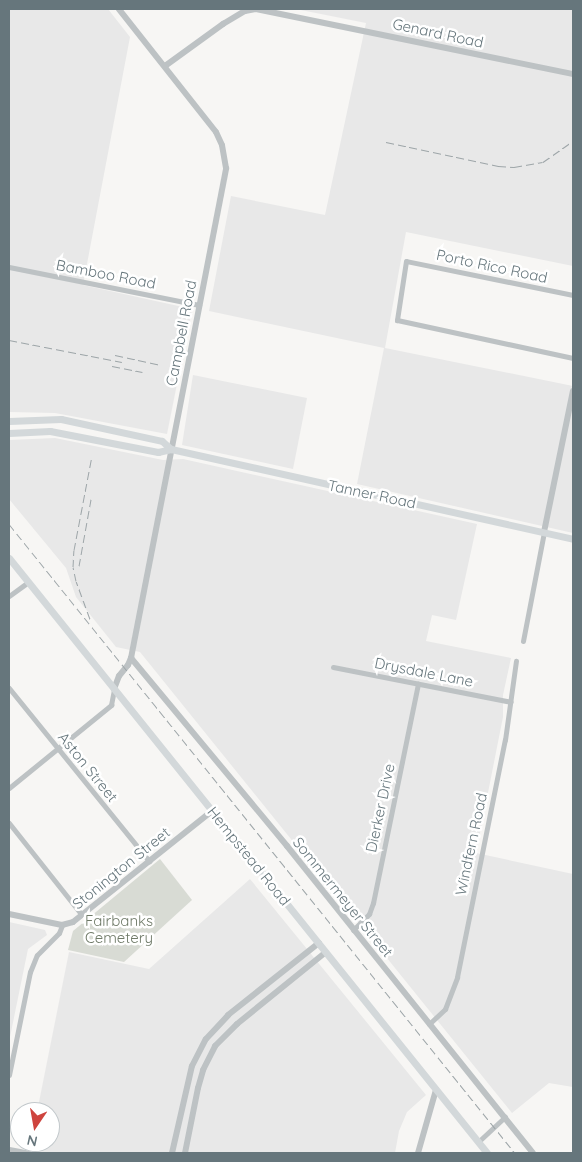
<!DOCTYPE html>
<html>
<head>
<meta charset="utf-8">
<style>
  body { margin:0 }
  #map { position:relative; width:582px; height:1162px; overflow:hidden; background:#f7f6f4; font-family:Quicksand,sans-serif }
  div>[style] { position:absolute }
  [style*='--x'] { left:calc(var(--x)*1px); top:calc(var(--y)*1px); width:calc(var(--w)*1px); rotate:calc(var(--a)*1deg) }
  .built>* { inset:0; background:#e8e8e8 }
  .green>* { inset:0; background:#d8dbd4 }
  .minor>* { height:5px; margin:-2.5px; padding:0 2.5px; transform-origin:2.5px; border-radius:2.5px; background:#bdc2c4 }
  .tertiary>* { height:6px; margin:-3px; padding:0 3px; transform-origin:3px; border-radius:3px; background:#bdc2c4 }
  .secondary>* { height:7px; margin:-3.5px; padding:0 3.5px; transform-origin:3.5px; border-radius:3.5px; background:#d3d8da }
  .rail>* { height:1px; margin-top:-0.5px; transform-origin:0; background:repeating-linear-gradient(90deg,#9da5a8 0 8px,transparent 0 12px) }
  span { translate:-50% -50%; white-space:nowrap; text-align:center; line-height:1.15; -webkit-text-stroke:5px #fff; paint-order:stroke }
  .street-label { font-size:15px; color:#66767c }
  .park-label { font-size:15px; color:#6f7a68 }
  .frame { position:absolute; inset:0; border:10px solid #66767c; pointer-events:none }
  .north { position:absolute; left:10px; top:1102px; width:50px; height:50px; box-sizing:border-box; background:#fff; border:1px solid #c2c8cb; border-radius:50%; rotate:192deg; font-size:14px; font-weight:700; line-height:20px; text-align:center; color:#66767c }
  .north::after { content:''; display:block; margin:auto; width:18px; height:22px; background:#ce443e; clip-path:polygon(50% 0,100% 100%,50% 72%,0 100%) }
</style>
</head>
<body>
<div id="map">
  <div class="built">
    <i style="clip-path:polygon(9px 9px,108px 9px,130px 37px,83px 285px,192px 309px,167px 434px,55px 413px,9px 412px)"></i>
    <i style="clip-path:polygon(296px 9px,573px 9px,573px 266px,406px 232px,385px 348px,573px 386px,573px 533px,357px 484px,384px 348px,209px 311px,231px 196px,325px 215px,366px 23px)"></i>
    <i style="clip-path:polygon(193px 375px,307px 398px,293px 469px,182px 445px)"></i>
    <i style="clip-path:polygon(55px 438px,163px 460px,183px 459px,477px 524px,456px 620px,432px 615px,426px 641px,511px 658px,503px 695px,503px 717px,476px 853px,573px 874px,573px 1087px,549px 1083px,512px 1113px,140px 652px,116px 647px,76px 597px,66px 568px,9px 499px,9px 440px)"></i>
    <i style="clip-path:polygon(250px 879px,426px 1095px,407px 1112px,399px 1131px,395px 1153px,29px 1153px,31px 1142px,50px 1142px,50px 1112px,37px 1112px,69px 952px,149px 969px)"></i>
    <i style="clip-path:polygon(9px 922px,45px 930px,47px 935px,28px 949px,9px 1042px)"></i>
  </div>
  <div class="green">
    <i style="clip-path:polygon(160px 859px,192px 900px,124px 962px,68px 950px,73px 931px)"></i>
  </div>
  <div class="minor">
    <i style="--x:9;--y:267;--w:194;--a:11.3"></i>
    <i style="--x:573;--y:295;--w:170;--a:-168.5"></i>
    <i style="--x:406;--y:261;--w:60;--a:98.7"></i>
    <i style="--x:397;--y:320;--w:180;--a:12.2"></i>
    <i style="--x:9;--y:596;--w:24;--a:-36"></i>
    <i style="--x:523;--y:641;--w:111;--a:-79.1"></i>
    <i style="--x:333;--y:667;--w:181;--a:11.1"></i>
    <i style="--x:9;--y:688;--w:223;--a:51"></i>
    <i style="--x:9;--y:788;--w:132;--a:-39.1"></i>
    <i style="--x:111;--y:705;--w:16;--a:-79"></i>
    <i style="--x:9;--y:823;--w:117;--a:51.6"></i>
    <i style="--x:353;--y:930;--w:23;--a:-45"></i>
    <i style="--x:369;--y:914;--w:12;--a:-70"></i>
    <i style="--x:373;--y:903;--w:224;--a:-78.4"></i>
    <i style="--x:429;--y:1024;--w:22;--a:-43"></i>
    <i style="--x:445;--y:1009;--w:34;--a:-69"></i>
    <i style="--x:457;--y:977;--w:242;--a:-78.6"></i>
    <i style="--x:505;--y:740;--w:80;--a:-82.1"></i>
    <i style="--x:9;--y:1075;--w:105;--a:-78.5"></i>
    <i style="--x:30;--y:972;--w:18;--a:-68"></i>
    <i style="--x:37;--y:955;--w:31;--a:-45"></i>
    <i style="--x:59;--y:933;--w:9;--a:-69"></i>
    <i style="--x:478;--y:1142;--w:37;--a:-43"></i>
    <i style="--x:9;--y:1149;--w:20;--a:11"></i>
  </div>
  <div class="tertiary">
    <i style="--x:165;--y:66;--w:72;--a:-35.9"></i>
    <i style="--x:223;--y:24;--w:26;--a:-31"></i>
    <i style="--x:245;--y:11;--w:11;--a:-10"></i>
    <i style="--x:256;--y:9;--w:324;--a:11.6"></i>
    <i style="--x:544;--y:532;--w:144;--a:-78.4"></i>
    <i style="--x:131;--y:658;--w:244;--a:50.3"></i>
    <i style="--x:287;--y:846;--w:393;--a:51.3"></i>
    <i style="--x:114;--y:689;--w:14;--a:-69"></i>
    <i style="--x:119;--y:676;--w:14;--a:-51"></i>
    <i style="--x:128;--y:665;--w:8;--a:-67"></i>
    <i style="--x:131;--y:658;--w:499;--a:-79"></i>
    <i style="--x:226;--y:168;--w:23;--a:-100"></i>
    <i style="--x:222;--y:145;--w:14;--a:-115"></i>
    <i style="--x:216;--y:132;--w:157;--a:-128.3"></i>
    <i style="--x:9;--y:914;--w:54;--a:11.7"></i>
    <i style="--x:62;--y:925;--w:11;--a:-15"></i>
    <i style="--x:73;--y:922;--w:178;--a:-38.6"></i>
    <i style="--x:172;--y:1153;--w:89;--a:-77.1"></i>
    <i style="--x:192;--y:1066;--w:30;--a:-63"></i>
    <i style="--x:206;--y:1039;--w:33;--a:-47"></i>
    <i style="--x:228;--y:1015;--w:116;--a:-38.4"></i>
    <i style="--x:185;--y:1153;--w:66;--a:-78.7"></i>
    <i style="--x:198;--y:1088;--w:19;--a:-74"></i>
    <i style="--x:203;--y:1070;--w:27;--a:-63"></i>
    <i style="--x:215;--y:1046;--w:31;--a:-45"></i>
    <i style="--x:237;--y:1024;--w:114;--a:-39"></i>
    <i style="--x:418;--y:1153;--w:66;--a:-74.1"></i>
  </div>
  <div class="secondary">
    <i style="--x:9;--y:421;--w:52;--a:-2.2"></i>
    <i style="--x:61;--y:419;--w:103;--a:12.3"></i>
    <i style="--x:162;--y:441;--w:12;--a:42"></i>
    <i style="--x:9;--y:433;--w:41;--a:-2.8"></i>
    <i style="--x:50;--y:431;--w:110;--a:11"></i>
    <i style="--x:158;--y:452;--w:13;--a:-13"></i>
    <i style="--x:171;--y:449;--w:412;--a:12.6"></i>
    <i style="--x:9;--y:558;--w:763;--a:51.22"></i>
  </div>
  <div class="rail">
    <i style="--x:386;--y:142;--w:115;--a:12.1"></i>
    <i style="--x:498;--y:166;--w:16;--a:4"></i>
    <i style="--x:514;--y:167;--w:29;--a:-10"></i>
    <i style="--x:543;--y:162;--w:37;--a:-35"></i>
    <i style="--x:9;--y:340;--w:115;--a:11"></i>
    <i style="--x:115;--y:355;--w:47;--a:12.3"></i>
    <i style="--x:112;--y:366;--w:31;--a:11"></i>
    <i style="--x:9;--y:524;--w:807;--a:51.19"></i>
    <i style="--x:79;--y:566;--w:68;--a:-79.8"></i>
    <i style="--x:90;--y:619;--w:40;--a:-110.2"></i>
    <i style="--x:76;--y:581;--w:14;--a:-102"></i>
    <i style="--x:73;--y:567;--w:17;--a:-87"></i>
    <i style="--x:74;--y:550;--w:96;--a:-79.2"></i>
  </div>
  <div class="street-label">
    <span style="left:438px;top:33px;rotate:12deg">Genard Road</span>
    <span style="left:492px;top:266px;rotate:12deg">Porto Rico Road</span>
    <span style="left:106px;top:274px;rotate:11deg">Bamboo Road</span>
    <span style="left:181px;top:333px;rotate:-79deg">Campbell Road</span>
    <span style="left:372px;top:494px;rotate:12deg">Tanner Road</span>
    <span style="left:424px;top:672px;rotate:11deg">Drysdale Lane</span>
    <span style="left:88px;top:767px;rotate:51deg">Aston Street</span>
    <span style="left:380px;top:808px;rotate:-78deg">Dierker Drive</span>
    <span style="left:471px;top:844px;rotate:-78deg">Windfern Road</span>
    <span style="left:249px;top:856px;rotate:51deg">Hempstead Road</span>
    <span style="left:121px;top:868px;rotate:-39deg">Stonington Street</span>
    <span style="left:343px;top:897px;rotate:51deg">Sommermeyer Street</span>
  </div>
  <div class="park-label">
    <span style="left:119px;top:929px">Fairbanks<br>Cemetery</span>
  </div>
  <div class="frame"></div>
  <div class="north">N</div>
</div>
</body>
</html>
